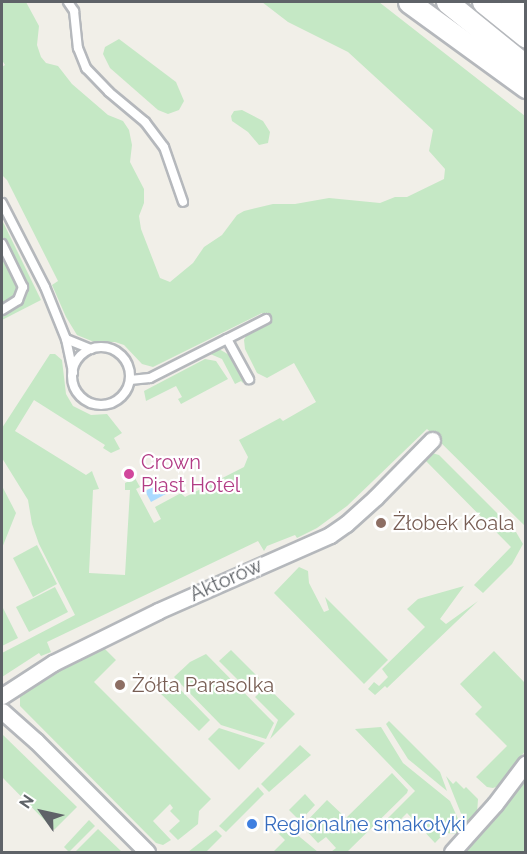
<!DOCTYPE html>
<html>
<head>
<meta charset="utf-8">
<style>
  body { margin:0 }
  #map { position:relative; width:527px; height:854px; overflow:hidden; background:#f1efe8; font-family:Raleway,sans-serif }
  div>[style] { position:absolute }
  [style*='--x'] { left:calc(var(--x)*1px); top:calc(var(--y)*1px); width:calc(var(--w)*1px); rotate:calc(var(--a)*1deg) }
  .green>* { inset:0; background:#c5e8c5 }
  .water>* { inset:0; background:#aadaff }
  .roads { filter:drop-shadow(2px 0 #b5b8bc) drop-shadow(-2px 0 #b5b8bc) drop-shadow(0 2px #b5b8bc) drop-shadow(0 -2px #b5b8bc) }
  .lane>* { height:8px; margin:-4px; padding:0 4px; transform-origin:4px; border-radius:4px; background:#fff }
  .lane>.ring { margin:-4px; padding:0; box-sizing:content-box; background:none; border:8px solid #fff; border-radius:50% }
  .street>* { height:15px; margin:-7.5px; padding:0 7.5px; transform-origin:7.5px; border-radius:7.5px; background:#fff }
  .secondary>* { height:21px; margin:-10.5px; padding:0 10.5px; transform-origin:10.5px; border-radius:10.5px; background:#fff }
  .dots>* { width:16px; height:16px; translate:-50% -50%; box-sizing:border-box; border:3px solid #fff; border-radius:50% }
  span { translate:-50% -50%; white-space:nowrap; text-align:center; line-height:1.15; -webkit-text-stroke:4.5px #fff; paint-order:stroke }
  .hotel-label { font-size:20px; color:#b23c85 }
  .left { translate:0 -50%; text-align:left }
  .education-label { font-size:20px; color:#785e54 }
  .street-label { font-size:20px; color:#5f6368 }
  .shop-label { font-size:20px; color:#366cbe }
  .frame { position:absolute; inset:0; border:3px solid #5f6368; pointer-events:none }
  .north { position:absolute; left:12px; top:782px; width:60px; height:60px; -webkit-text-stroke:4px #fff; paint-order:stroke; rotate:304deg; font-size:16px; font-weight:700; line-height:24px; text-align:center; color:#5f6368 }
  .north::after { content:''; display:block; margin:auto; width:21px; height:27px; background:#5f6368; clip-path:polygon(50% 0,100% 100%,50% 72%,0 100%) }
</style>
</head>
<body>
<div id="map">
  <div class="green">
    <i style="clip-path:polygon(2px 2px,26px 2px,39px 26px,37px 45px,41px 57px,46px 63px,58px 66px,72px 84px,108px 115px,123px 121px,129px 130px,132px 145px,130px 162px,144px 189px,144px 203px,139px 216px,141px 229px,160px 278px,170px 282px,193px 263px,204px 247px,222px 235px,237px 215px,244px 211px,273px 204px,295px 204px,329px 198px,380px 203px,395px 197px,407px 197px,444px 179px,445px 169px,429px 151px,433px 130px,348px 52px,288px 22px,262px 2px,379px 2px,525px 116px,525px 526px,427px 429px,347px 506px,317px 528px,297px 538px,295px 535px,267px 546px,264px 551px,258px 541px,47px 642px,51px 652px,41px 656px,39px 653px,2px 677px,2px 653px,75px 615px,39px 544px,32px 524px,28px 500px,2px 458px,2px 428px,50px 354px,55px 354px,62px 360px,66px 394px,73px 406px,91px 415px,107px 414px,122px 433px,114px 438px,120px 449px,111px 453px,103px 448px,105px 445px,34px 400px,15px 431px,86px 475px,92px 471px,93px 474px,99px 489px,93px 490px,89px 573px,125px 575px,130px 490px,125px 490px,125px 483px,135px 478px,140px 487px,136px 489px,154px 523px,161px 519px,155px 507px,181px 493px,185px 497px,244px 467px,248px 457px,239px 440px,280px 418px,283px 421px,316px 402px,294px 363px,267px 378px,257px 373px,245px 349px,244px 340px,248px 332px,267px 322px,262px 313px,153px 367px,142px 364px,124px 345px,115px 342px,94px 342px,77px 335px,66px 317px,52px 285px,58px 281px,7px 180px,2px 175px,2px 67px,5px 65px,2px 60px)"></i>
    <i style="clip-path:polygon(119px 39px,176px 82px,184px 101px,179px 110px,168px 114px,158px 110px,110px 68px,103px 54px,105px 47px)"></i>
    <i style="clip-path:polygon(242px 110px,263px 121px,270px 132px,268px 143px,259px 145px,248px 132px,232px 121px,231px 116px,234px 111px)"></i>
    <i style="clip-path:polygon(2px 220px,41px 300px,2px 320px)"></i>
    <i style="clip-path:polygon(219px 349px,231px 356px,243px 379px,243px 383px,241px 381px,235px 384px,222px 359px,208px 353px)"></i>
    <i style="clip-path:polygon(205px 359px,216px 361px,228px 379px,181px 404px,178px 399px,182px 397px,176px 386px,146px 401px,144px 391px)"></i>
    <i style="clip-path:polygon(432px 453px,439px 455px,516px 532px,523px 544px,512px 564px,483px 593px,474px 585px,511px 547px,423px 458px)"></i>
    <i style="clip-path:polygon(2px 486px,16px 513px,2px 548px)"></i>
    <i style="clip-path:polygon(37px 545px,57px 584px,33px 597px,13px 558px)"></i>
    <i style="clip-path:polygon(299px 567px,308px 571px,309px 583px,324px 612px,329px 610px,325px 597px,388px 660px,364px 684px,274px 593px)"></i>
    <i style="clip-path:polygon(464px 586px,440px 619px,446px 624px,478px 601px,387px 688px,385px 686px,375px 695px,368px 689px,374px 682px,379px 686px,388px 677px,382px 669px,425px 627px,407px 609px,418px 599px)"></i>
    <i style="clip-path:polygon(55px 587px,68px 612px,29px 632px,16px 607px)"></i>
    <i style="clip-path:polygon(2px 606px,18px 638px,2px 646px)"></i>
    <i style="clip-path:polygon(104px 648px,116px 660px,94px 682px,211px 799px,199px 811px,198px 824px,178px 840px,169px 831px,180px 821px,170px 811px,173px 808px,170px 804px,153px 821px,171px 840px,163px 845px,156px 843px,20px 706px,20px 696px,29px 686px)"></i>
    <i style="clip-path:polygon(231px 650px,259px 678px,247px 689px,219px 661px)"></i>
    <i style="clip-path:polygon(494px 651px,525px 683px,525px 751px,501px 785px,493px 788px,487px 787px,476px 777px,507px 746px,475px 714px,482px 707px,460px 684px)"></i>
    <i style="clip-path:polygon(206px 654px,274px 723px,266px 739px,221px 725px,174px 677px,190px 662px)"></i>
    <i style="clip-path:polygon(171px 680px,210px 720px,199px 731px,159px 692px)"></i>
    <i style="clip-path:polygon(266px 686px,295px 714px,270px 739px,278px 720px,255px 697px)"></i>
    <i style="clip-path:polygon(389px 721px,440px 772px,447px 791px,408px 759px,386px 724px)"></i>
    <i style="clip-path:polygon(381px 727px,403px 763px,450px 801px,463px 830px,458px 834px,446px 833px,454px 823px,435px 843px,407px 813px,390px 830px,383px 823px,415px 791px,355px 729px)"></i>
    <i style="clip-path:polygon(219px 728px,265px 743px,239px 770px,208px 739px)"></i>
    <i style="clip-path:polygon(2px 734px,77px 807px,54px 830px,2px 777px)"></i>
    <i style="clip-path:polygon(300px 745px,311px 755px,269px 792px,261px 784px)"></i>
    <i style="clip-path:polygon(392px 773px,408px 790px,407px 793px,347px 852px,331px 852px,336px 848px,326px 837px,318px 843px,302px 826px,327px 800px,346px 818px)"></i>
    <i style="clip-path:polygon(446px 776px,453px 784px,456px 781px,464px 789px,466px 787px,478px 799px,477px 814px,466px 826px)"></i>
    <i style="clip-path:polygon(525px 777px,525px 852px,463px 852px,486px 827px)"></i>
    <i style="clip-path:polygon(258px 787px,264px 794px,226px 832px,219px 826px)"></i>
    <i style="clip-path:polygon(305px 794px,315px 805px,300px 821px,289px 810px)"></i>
    <i style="clip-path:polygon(89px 820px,95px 826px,69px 852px,64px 847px)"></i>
    <i style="clip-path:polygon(277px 824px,292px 836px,295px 833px,318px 852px,273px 852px,285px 840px,273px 828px)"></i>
    <i style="clip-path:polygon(98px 829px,122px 852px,75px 852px)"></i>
    <i style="clip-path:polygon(216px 830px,222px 836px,206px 852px,188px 852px)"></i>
  </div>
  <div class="water">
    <i style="clip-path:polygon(167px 480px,173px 490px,151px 502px,145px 491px)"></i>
  </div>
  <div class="roads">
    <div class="lane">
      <i style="--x:68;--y:2;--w:11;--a:56"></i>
      <i style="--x:74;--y:11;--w:37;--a:84"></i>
      <i style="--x:78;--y:48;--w:22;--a:68"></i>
      <i style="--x:86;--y:68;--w:33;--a:46"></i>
      <i style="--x:109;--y:92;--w:47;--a:39.8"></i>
      <i style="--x:145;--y:122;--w:31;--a:53"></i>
      <i style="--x:164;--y:147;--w:58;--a:70.9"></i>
      <i style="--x:2;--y:203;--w:94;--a:62.9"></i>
      <i style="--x:45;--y:287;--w:56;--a:68"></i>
      <i style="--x:66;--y:339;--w:34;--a:78"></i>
      <i style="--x:2;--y:244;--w:48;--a:64"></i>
      <i style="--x:23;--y:287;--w:14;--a:111"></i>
      <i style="--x:18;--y:300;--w:19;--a:148"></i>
      <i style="--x:66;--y:339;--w:27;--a:22"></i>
      <i style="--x:227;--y:339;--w:44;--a:-27.1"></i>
      <i class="ring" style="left:72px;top:347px;width:50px;height:50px"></i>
      <i style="--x:130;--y:380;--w:20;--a:-6"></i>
      <i style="--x:150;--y:378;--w:86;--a:-26.9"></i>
      <i style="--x:227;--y:339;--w:46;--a:61.2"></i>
    </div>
    <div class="street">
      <i style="--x:2;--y:696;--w:61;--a:-32.9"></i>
      <i style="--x:53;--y:663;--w:117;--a:-26.3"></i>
      <i style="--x:158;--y:611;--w:188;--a:-23.8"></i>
      <i style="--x:330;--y:535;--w:19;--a:-35"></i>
      <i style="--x:346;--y:524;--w:40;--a:-42"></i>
      <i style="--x:376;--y:497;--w:80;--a:-45.5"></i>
      <i style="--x:2;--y:711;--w:45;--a:41.4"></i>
      <i style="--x:36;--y:741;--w:157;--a:45"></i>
      <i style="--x:452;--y:852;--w:64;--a:-48.1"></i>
      <i style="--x:495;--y:804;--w:51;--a:-52.9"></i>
    </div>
    <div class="secondary">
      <i style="--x:409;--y:2;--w:145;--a:36"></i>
      <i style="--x:447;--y:2;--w:102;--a:39"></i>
      <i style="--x:483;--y:2;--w:55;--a:39.1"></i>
      <i style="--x:511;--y:2;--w:20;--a:41"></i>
    </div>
  </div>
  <div class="dots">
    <i style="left:129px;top:474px;background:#d1479c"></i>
    <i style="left:381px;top:523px;background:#8d6e63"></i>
    <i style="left:120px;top:685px;background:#8d6e63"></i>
    <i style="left:252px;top:824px;background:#3f7fe0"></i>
  </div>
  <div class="hotel-label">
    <span class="left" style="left:141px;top:474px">Crown<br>Piast Hotel</span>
  </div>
  <div class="education-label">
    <span class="left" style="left:393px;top:523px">Żłobek Koala</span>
    <span class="left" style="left:132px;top:685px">Żółta Parasolka</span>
  </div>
  <div class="street-label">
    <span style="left:226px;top:580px;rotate:-24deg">Aktorów</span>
  </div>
  <div class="shop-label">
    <span class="left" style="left:264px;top:824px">Regionalne smakołyki</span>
  </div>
  <div class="frame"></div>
  <div class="north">N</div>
</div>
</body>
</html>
